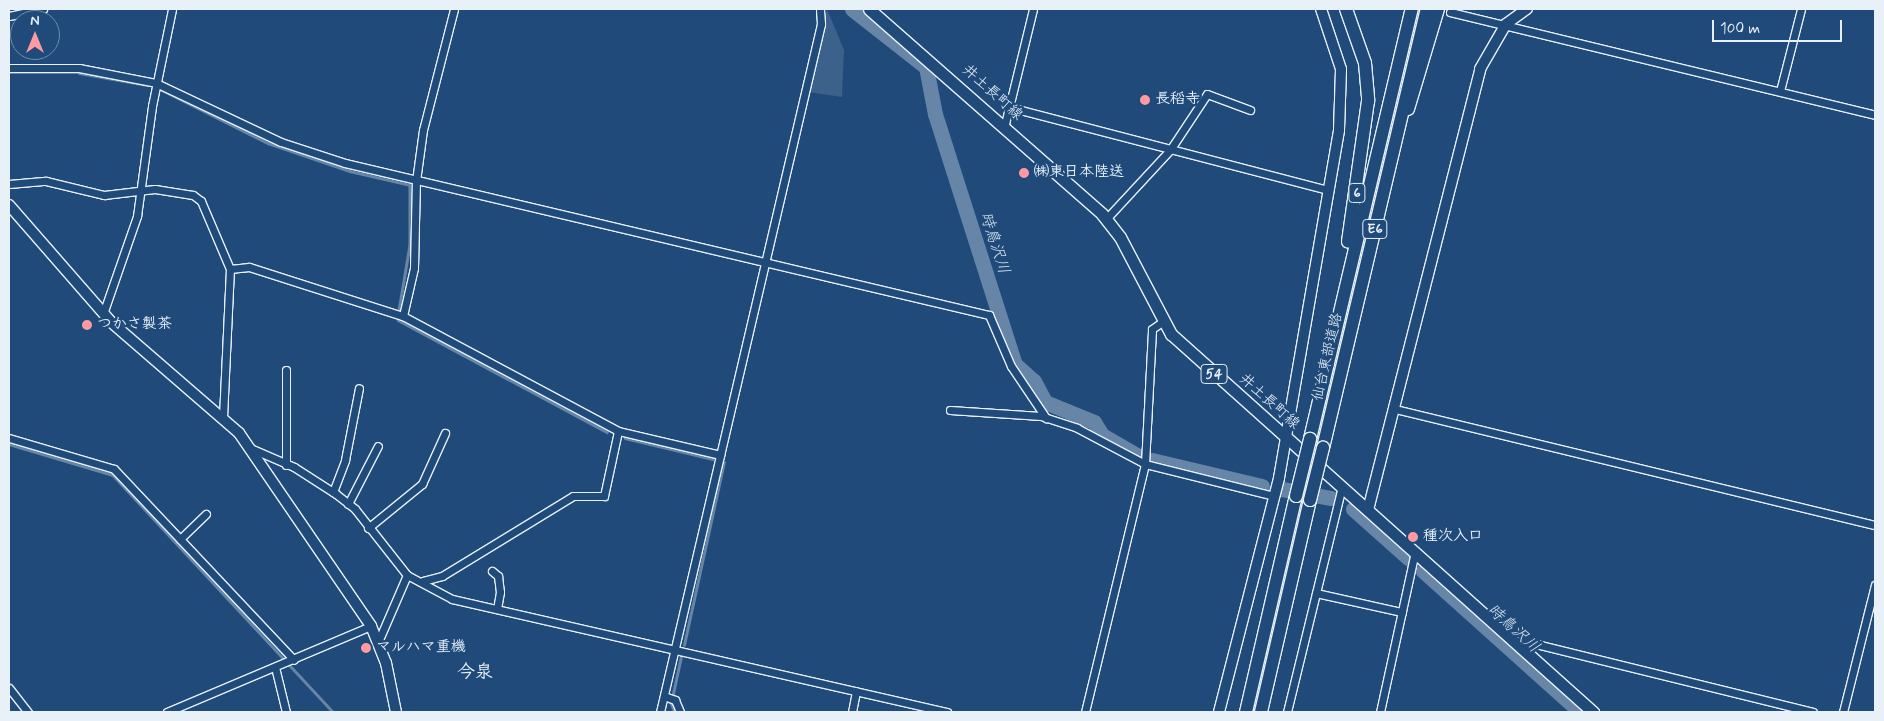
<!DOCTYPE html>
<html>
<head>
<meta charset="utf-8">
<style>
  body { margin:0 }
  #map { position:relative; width:1884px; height:721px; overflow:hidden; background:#1f4a7a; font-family:Mynerve,"Klee One",sans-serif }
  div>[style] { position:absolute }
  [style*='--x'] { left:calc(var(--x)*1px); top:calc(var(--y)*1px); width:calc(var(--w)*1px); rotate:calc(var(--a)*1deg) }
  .green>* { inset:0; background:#3c628c }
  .stream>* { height:2.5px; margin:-1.25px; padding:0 1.25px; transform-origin:1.25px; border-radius:1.25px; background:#6685a7 }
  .river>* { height:15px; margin:-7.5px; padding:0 7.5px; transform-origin:7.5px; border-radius:7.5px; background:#6685a7 }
  .roads { filter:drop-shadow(1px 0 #e8f1f8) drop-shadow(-1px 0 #e8f1f8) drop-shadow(0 1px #e8f1f8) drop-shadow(0 -1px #e8f1f8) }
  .street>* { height:7px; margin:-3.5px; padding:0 3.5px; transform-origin:3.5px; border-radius:3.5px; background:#1f4a7a }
  .secondary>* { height:10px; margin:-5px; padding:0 5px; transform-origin:5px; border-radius:5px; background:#1f4a7a }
  .primary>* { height:11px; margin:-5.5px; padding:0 5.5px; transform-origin:5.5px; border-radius:5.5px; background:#1f4a7a }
  .highway>* { height:12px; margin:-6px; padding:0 6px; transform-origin:6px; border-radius:6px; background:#1f4a7a }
  .bridges { filter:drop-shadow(1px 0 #e8f1f8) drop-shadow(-1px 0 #e8f1f8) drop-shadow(0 1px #e8f1f8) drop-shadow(0 -1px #e8f1f8) }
  .highway-bridge>* { height:12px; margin:-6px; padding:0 6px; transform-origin:6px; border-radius:6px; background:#1f4a7a }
  .dots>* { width:14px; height:14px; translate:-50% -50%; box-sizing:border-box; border:2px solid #1f4a7a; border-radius:50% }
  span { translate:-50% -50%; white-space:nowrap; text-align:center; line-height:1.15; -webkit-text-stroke:5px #1f4a7a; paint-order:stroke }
  .shield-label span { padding:1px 4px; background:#1f4a7a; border:1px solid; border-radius:4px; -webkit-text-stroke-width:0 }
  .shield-label { font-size:14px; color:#e8f1f8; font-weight:700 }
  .street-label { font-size:15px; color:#e8f1f8 }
  .poi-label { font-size:15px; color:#e8f1f8; font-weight:700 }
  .left { translate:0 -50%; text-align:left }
  .water-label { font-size:16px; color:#d4e1ec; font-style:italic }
  .quarter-label { font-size:18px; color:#e8f1f8; font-weight:700 }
  .frame { position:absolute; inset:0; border:10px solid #e8f1f8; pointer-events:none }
  .north { position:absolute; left:10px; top:10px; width:50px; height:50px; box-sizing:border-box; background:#1f4a7a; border:1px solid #6f8dac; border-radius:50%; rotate:0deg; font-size:14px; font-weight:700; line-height:20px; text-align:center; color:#e8f1f8 }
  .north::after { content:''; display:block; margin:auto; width:18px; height:22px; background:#ff9aa2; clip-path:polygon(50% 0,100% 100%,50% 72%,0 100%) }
  .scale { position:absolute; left:1712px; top:20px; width:130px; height:22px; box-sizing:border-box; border:2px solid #e8f1f8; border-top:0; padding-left:6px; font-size:15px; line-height:18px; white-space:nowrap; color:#e8f1f8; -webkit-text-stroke:4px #1f4a7a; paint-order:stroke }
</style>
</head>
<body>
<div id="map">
  <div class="green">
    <i style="clip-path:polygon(827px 9px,844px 50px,842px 97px,809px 92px)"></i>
  </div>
  <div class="stream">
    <i style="--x:9;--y:73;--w:70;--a:0"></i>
    <i style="--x:79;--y:73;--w:69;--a:10"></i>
    <i style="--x:162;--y:90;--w:119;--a:26.6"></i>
    <i style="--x:268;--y:143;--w:87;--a:18.9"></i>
    <i style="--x:350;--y:171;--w:62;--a:13.1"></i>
    <i style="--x:410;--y:185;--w:60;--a:90"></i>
    <i style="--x:410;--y:245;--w:67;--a:99.5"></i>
    <i style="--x:398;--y:320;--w:237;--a:28.2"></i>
    <i style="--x:625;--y:438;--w:90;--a:13.4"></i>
    <i style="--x:9;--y:444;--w:109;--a:16.6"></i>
    <i style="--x:113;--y:475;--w:323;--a:47.1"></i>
    <i style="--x:684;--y:645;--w:187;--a:-77.7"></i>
    <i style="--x:673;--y:694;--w:38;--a:-78"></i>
    <i style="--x:671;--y:703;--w:10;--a:66"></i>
  </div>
  <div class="river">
    <i style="--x:852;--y:9;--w:94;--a:38.1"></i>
    <i style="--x:926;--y:67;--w:48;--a:79.2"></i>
    <i style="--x:935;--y:114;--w:262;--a:72.3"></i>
    <i style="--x:1015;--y:364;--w:25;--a:42"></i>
    <i style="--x:1034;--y:381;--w:24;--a:62"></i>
    <i style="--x:1045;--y:402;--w:53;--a:22.2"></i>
    <i style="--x:1094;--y:422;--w:15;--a:58"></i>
    <i style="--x:1102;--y:435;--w:46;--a:29.9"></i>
    <i style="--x:1152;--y:460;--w:113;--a:13.3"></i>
    <i style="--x:1282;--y:489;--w:50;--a:10.4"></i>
    <i style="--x:1353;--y:509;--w:74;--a:41.7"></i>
    <i style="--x:1423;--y:571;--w:211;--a:41.9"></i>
  </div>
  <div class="roads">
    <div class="street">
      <i style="--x:1450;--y:12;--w:437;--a:13.6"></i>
      <i style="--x:9;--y:16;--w:35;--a:-12"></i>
      <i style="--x:9;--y:68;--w:70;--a:0"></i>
      <i style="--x:79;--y:68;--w:78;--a:11"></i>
      <i style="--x:156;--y:83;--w:138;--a:25.3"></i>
      <i style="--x:281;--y:142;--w:67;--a:18.2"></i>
      <i style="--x:345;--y:163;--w:662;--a:13.28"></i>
      <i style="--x:989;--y:315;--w:56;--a:66.7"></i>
      <i style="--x:1011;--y:366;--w:63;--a:56.1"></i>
      <i style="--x:1780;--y:91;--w:85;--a:-75.6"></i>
      <i style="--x:1009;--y:107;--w:330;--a:14.6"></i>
      <i style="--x:1005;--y:124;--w:118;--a:-76.3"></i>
      <i style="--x:9;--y:184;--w:37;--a:-5"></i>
      <i style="--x:46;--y:181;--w:60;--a:13.6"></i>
      <i style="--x:104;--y:195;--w:51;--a:-6.7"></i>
      <i style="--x:155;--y:189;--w:38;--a:9"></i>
      <i style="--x:193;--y:195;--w:10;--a:37"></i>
      <i style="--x:201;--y:201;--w:74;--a:66.9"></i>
      <i style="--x:1106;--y:219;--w:94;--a:-47.2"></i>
      <i style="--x:1170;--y:150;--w:67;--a:-56.5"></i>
      <i style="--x:1207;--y:94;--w:46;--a:20.4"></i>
      <i style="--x:104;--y:311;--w:101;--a:-70.8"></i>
      <i style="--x:137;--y:216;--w:111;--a:-82.2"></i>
      <i style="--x:152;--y:106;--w:99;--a:-78.3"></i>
      <i style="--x:403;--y:316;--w:49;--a:-77.1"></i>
      <i style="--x:414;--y:268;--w:87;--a:-88.7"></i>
      <i style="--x:416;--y:181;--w:51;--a:-82.2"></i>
      <i style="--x:423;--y:130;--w:125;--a:-75.6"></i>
      <i style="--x:1395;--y:409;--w:494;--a:13.6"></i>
      <i style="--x:950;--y:410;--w:91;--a:3.8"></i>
      <i style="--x:1041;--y:416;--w:38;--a:18"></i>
      <i style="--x:1077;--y:428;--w:77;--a:27.9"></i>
      <i style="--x:1145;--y:464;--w:135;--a:-87"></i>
      <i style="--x:1152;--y:329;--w:12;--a:-35"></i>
      <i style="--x:223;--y:417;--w:148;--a:-87.3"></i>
      <i style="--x:230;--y:269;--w:19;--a:-6"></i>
      <i style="--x:249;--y:267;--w:162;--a:17.7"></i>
      <i style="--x:403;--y:316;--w:244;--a:28.1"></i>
      <i style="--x:618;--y:431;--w:105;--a:13.2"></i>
      <i style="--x:9;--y:438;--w:109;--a:16.4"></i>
      <i style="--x:114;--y:469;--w:262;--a:46.7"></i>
      <i style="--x:250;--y:448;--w:48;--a:23.4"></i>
      <i style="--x:294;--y:467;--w:50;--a:32.7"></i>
      <i style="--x:336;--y:494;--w:24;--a:38"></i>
      <i style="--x:355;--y:509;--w:84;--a:51.8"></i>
      <i style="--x:286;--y:465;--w:95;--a:-90"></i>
      <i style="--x:333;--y:492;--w:34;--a:-69"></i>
      <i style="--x:345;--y:460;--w:73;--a:-79"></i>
      <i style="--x:348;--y:504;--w:65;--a:-62.7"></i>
      <i style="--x:368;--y:528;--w:70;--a:-39.2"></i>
      <i style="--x:422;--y:484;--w:56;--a:-65.7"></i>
      <i style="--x:180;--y:539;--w:36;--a:-44"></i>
      <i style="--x:492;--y:571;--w:8;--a:40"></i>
      <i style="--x:498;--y:576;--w:16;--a:83"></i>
      <i style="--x:500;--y:592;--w:17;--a:100"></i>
      <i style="--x:423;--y:581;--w:20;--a:-15"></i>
      <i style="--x:442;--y:576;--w:153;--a:-31.4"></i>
      <i style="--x:573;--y:496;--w:31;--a:0"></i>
      <i style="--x:604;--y:496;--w:66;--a:-77.8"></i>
      <i style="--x:1316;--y:593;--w:88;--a:12.5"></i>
      <i style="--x:378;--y:642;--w:73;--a:-66.6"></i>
      <i style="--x:407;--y:575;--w:51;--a:28.1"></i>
      <i style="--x:452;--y:599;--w:508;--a:12.86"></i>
      <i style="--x:1525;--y:651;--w:13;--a:-32"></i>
      <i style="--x:1536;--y:644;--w:285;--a:13.8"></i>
      <i style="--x:275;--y:667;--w:46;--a:76.3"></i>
      <i style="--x:9;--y:688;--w:31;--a:52"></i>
      <i style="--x:664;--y:696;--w:12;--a:20"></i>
      <i style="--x:675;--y:700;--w:13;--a:67"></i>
      <i style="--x:167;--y:712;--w:221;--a:-22.9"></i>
      <i style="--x:660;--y:712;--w:707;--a:-76.83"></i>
      <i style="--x:821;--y:24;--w:15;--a:-94"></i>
      <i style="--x:852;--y:712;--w:21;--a:-79"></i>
      <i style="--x:1085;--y:712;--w:255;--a:-76.4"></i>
      <i style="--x:1145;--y:464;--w:133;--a:13.9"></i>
      <i style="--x:1287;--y:712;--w:232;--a:-76.3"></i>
      <i style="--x:1380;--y:712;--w:164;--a:-77.7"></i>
      <i style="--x:1843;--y:712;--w:131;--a:-75.9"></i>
    </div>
    <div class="secondary">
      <i style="--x:9;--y:205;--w:155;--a:48.9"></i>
      <i style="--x:111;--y:322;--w:169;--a:40.9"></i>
      <i style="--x:239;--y:433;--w:234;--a:55.6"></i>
      <i style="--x:371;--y:626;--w:40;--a:68"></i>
      <i style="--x:386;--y:663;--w:50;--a:78.5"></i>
      <i style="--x:1368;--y:510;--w:455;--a:-75.7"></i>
      <i style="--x:1480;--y:69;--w:52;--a:-60"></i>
      <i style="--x:1506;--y:24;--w:26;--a:-36"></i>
      <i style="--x:1219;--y:712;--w:242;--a:-75.6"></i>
      <i style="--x:1279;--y:478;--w:353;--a:-80.2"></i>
      <i style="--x:1339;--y:130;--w:61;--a:-88.1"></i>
      <i style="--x:1341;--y:69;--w:63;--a:-108.4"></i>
    </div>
    <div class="primary">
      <i style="--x:869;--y:9;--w:310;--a:41.3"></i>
      <i style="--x:1102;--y:214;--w:29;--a:52"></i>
      <i style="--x:1120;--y:237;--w:110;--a:62.3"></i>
      <i style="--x:1171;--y:334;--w:567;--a:41.85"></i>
    </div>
    <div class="highway">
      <i style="--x:1346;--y:9;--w:57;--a:70.6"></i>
      <i style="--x:1365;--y:63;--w:38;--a:85"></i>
      <i style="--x:1368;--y:101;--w:142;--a:98.1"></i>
      <i style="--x:1408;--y:109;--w:104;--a:-73.3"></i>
      <i style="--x:1310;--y:439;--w:442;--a:-76.7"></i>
      <i style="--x:1323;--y:448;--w:451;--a:-76.7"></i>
      <i style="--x:1246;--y:712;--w:222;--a:-77"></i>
      <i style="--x:1261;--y:712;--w:218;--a:-77"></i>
    </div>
  </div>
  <div class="bridges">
    <div class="highway-bridge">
      <i style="--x:1296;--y:496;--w:59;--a:-76.2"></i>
      <i style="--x:1310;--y:500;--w:54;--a:-76"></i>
    </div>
  </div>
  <div class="dots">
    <i style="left:1145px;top:100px;background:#ff9aa2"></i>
    <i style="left:1024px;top:173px;background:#ff9aa2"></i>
    <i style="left:87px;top:325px;background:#ff9aa2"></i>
    <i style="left:1413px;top:537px;background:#ff9aa2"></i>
    <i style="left:366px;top:648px;background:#ff9aa2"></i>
  </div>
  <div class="shield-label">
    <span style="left:1357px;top:193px">6</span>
    <span style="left:1375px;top:229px">E6</span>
    <span style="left:1214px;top:374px">54</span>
  </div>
  <div class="street-label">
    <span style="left:992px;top:93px;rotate:42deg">井土長町線</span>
    <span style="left:1328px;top:357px;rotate:-77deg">仙台東部道路</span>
    <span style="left:1269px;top:402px;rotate:42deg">井土長町線</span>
  </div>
  <div class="poi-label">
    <span class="left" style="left:1155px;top:100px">長稻寺</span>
    <span class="left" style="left:1034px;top:173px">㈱東日本陸送</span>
    <span class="left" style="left:97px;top:325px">つかさ製茶</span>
    <span class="left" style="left:1423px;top:537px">種次入口</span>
    <span class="left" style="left:376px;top:648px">マルハマ重機</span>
  </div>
  <div class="water-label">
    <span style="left:994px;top:243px;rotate:72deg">時鳥沢川</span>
    <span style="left:1513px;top:629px;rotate:42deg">時鳥沢川</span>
  </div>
  <div class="quarter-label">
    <span style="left:475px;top:672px">今泉</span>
  </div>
  <div class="frame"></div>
  <div class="north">N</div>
  <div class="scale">100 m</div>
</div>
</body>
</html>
